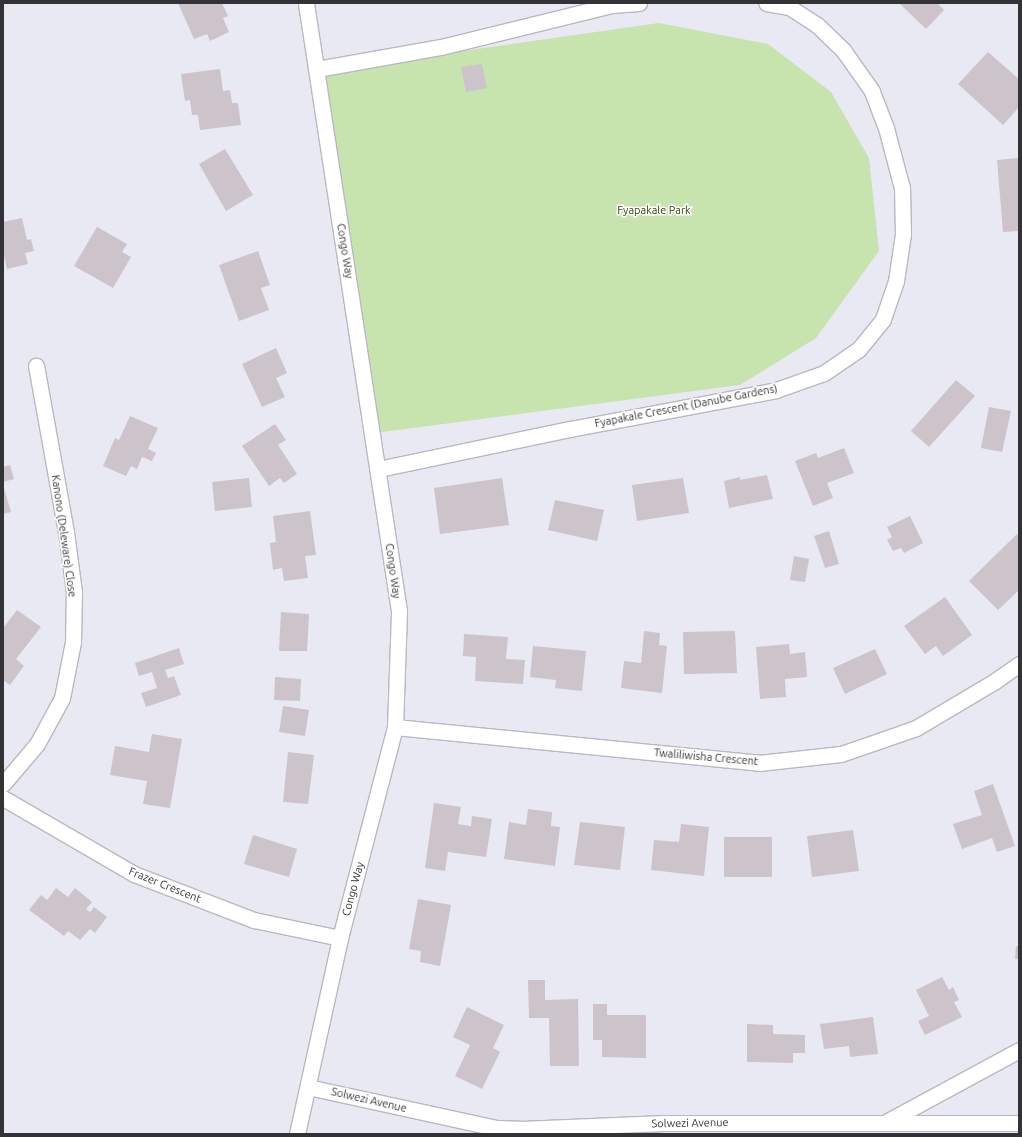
<!DOCTYPE html>
<html>
<head>
<meta charset="utf-8">
<style>
  body { margin:0 }
  #map { position:relative; width:1022px; height:1137px; overflow:hidden; background:#e9e9f4; font-family:Ubuntu,sans-serif }
  div>[style] { position:absolute }
  [style*='--x'] { left:calc(var(--x)*1px); top:calc(var(--y)*1px); width:calc(var(--w)*1px); rotate:calc(var(--a)*1deg) }
  .green>* { inset:0; background:#c7e3ae }
  .building>* { inset:0; background:#ccc3cb }
  .roads { filter:drop-shadow(1px 0 #b8b8c3) drop-shadow(-1px 0 #b8b8c3) drop-shadow(0 1px #b8b8c3) drop-shadow(0 -1px #b8b8c3) }
  .minor>* { height:15px; margin:-7.5px; padding:0 7.5px; transform-origin:7.5px; border-radius:7.5px; background:#fff }
  span { translate:-50% -50%; white-space:nowrap; text-align:center; line-height:1.15; -webkit-text-stroke:3px #fff; paint-order:stroke }
  .park-label { font-size:11px; color:#2e4412 }
  .street-label { font-size:11px; color:#333337 }
  .frame { position:absolute; inset:0; border:4px solid #333337; pointer-events:none }
</style>
</head>
<body>
<div id="map">
  <div class="green">
    <i style="clip-path:polygon(659px 23px,768px 44px,831px 92px,869px 158px,879px 251px,816px 338px,740px 385px,375px 433px,323px 71px)"></i>
  </div>
  <div class="building">
    <i style="clip-path:polygon(178px 3px,222px 3px,228px 16px,223px 18px,229px 32px,210px 41px,207px 34px,194px 39px)"></i>
    <i style="clip-path:polygon(899px 3px,937px 3px,944px 10px,926px 29px)"></i>
    <i style="clip-path:polygon(988px 52px,1019px 79px,1019px 107px,1003px 125px,958px 84px)"></i>
    <i style="clip-path:polygon(482px 64px,487px 88px,466px 92px,461px 67px)"></i>
    <i style="clip-path:polygon(220px 69px,223px 91px,230px 90px,232px 103px,238px 103px,241px 125px,200px 130px,198px 115px,192px 115px,190px 100px,185px 101px,181px 74px)"></i>
    <i style="clip-path:polygon(225px 149px,253px 195px,226px 211px,199px 164px)"></i>
    <i style="clip-path:polygon(1019px 158px,1019px 231px,1003px 232px,997px 160px)"></i>
    <i style="clip-path:polygon(22px 218px,27px 240px,31px 239px,34px 251px,25px 253px,28px 264px,7px 269px,3px 251px,3px 222px)"></i>
    <i style="clip-path:polygon(97px 227px,127px 244px,122px 252px,131px 257px,113px 288px,74px 266px)"></i>
    <i style="clip-path:polygon(258px 251px,270px 285px,261px 288px,269px 310px,239px 321px,219px 265px)"></i>
    <i style="clip-path:polygon(276px 348px,287px 373px,276px 378px,285px 397px,262px 407px,242px 364px)"></i>
    <i style="clip-path:polygon(956px 380px,975px 396px,929px 447px,911px 431px)"></i>
    <i style="clip-path:polygon(989px 407px,1011px 411px,1002px 452px,981px 448px)"></i>
    <i style="clip-path:polygon(130px 416px,158px 428px,148px 449px,156px 453px,152px 461px,142px 457px,137px 469px,131px 466px,126px 476px,103px 466px,115px 438px,119px 440px)"></i>
    <i style="clip-path:polygon(275px 424px,286px 440px,278px 445px,297px 474px,284px 483px,280px 478px,269px 486px,242px 446px)"></i>
    <i style="clip-path:polygon(844px 448px,854px 473px,827px 483px,833px 498px,813px 506px,795px 461px,816px 453px,818px 458px)"></i>
    <i style="clip-path:polygon(10px 465px,14px 479px,3px 482px,3px 467px)"></i>
    <i style="clip-path:polygon(767px 475px,773px 499px,729px 508px,724px 481px,740px 477px,740px 480px)"></i>
    <i style="clip-path:polygon(249px 478px,252px 507px,215px 511px,212px 482px)"></i>
    <i style="clip-path:polygon(502px 478px,509px 525px,440px 534px,434px 488px)"></i>
    <i style="clip-path:polygon(683px 478px,689px 513px,637px 521px,632px 485px)"></i>
    <i style="clip-path:polygon(3px 485px,11px 512px,3px 514px)"></i>
    <i style="clip-path:polygon(555px 500px,604px 510px,597px 541px,548px 530px)"></i>
    <i style="clip-path:polygon(310px 511px,316px 555px,305px 556px,308px 578px,284px 581px,282px 568px,273px 570px,270px 543px,276px 542px,273px 516px)"></i>
    <i style="clip-path:polygon(910px 516px,923px 543px,904px 553px,901px 548px,893px 551px,887px 540px,892px 537px,887px 527px)"></i>
    <i style="clip-path:polygon(829px 531px,839px 564px,825px 568px,814px 536px)"></i>
    <i style="clip-path:polygon(1017px 534px,1019px 536px,1019px 590px,998px 610px,969px 581px)"></i>
    <i style="clip-path:polygon(794px 556px,809px 559px,805px 582px,790px 580px)"></i>
    <i style="clip-path:polygon(945px 597px,972px 635px,943px 656px,936px 646px,925px 654px,904px 626px)"></i>
    <i style="clip-path:polygon(17px 610px,41px 627px,16px 659px,24px 666px,10px 685px,3px 680px,3px 628px)"></i>
    <i style="clip-path:polygon(281px 612px,309px 614px,307px 651px,279px 651px)"></i>
    <i style="clip-path:polygon(644px 631px,660px 633px,659px 645px,667px 646px,662px 693px,621px 688px,624px 661px,641px 663px)"></i>
    <i style="clip-path:polygon(735px 631px,737px 673px,684px 674px,683px 632px)"></i>
    <i style="clip-path:polygon(464px 634px,508px 637px,506px 659px,525px 660px,523px 684px,475px 681px,476px 657px,463px 656px)"></i>
    <i style="clip-path:polygon(789px 644px,790px 654px,805px 652px,807px 677px,785px 679px,786px 697px,760px 699px,756px 647px)"></i>
    <i style="clip-path:polygon(533px 646px,586px 651px,582px 691px,555px 688px,556px 680px,530px 677px)"></i>
    <i style="clip-path:polygon(179px 648px,184px 664px,165px 670px,168px 678px,174px 676px,181px 695px,146px 707px,141px 693px,157px 688px,152px 672px,139px 676px,135px 663px)"></i>
    <i style="clip-path:polygon(875px 649px,887px 674px,845px 694px,833px 668px)"></i>
    <i style="clip-path:polygon(275px 677px,301px 679px,300px 701px,274px 700px)"></i>
    <i style="clip-path:polygon(283px 706px,309px 710px,305px 736px,279px 732px)"></i>
    <i style="clip-path:polygon(152px 734px,182px 739px,170px 808px,143px 804px,147px 781px,110px 775px,115px 746px,149px 752px)"></i>
    <i style="clip-path:polygon(288px 752px,314px 755px,308px 804px,283px 802px)"></i>
    <i style="clip-path:polygon(993px 784px,1015px 846px,997px 852px,992px 838px,962px 849px,953px 824px,982px 815px,974px 791px)"></i>
    <i style="clip-path:polygon(434px 803px,461px 807px,458px 824px,471px 826px,472px 816px,492px 819px,486px 857px,448px 852px,445px 871px,425px 868px)"></i>
    <i style="clip-path:polygon(528px 809px,552px 812px,551px 826px,560px 827px,555px 866px,504px 859px,509px 822px,526px 825px)"></i>
    <i style="clip-path:polygon(580px 822px,625px 827px,620px 870px,574px 865px)"></i>
    <i style="clip-path:polygon(681px 824px,709px 827px,704px 876px,651px 870px,654px 840px,679px 842px)"></i>
    <i style="clip-path:polygon(853px 830px,859px 871px,812px 877px,807px 836px)"></i>
    <i style="clip-path:polygon(253px 835px,297px 849px,289px 877px,244px 864px)"></i>
    <i style="clip-path:polygon(724px 837px,772px 837px,772px 877px,724px 877px)"></i>
    <i style="clip-path:polygon(56px 888px,68px 897px,75px 888px,92px 902px,86px 909px,90px 912px,94px 907px,107px 917px,95px 933px,90px 929px,80px 940px,68px 931px,64px 936px,29px 910px,41px 895px,47px 900px)"></i>
    <i style="clip-path:polygon(418px 899px,451px 905px,440px 966px,420px 962px,421px 951px,409px 949px)"></i>
    <i style="clip-path:polygon(1016px 946px,1019px 946px,1019px 959px,1015px 959px)"></i>
    <i style="clip-path:polygon(942px 977px,949px 990px,953px 987px,959px 1000px,954px 1002px,962px 1017px,925px 1035px,918px 1021px,929px 1016px,916px 990px)"></i>
    <i style="clip-path:polygon(528px 980px,545px 980px,545px 1000px,578px 999px,579px 1066px,550px 1066px,549px 1018px,529px 1018px)"></i>
    <i style="clip-path:polygon(593px 1004px,607px 1004px,607px 1015px,646px 1015px,646px 1058px,602px 1057px,602px 1040px,593px 1040px)"></i>
    <i style="clip-path:polygon(467px 1007px,504px 1025px,493px 1048px,500px 1052px,482px 1089px,455px 1076px,470px 1045px,453px 1037px)"></i>
    <i style="clip-path:polygon(873px 1017px,878px 1054px,850px 1057px,849px 1046px,824px 1049px,820px 1024px)"></i>
    <i style="clip-path:polygon(747px 1024px,773px 1025px,773px 1034px,805px 1035px,805px 1053px,793px 1053px,793px 1063px,747px 1062px)"></i>
  </div>
  <div class="roads">
    <div class="minor">
      <i style="--x:317;--y:69;--w:126;--a:-10.1"></i>
      <i style="--x:441;--y:47;--w:176;--a:-13.8"></i>
      <i style="--x:612;--y:5;--w:27;--a:-4"></i>
      <i style="--x:378;--y:469;--w:196;--a:-11.8"></i>
      <i style="--x:570;--y:429;--w:210;--a:-10.7"></i>
      <i style="--x:776;--y:390;--w:51;--a:-19.5"></i>
      <i style="--x:824;--y:373;--w:42;--a:-34.4"></i>
      <i style="--x:859;--y:349;--w:38;--a:-51"></i>
      <i style="--x:883;--y:319;--w:40;--a:-71.1"></i>
      <i style="--x:896;--y:281;--w:48;--a:-81.5"></i>
      <i style="--x:903;--y:234;--w:46;--a:-91.2"></i>
      <i style="--x:902;--y:188;--w:62;--a:-104.9"></i>
      <i style="--x:886;--y:128;--w:40;--a:-111"></i>
      <i style="--x:872;--y:91;--w:50;--a:-125.3"></i>
      <i style="--x:843;--y:50;--w:36;--a:-136"></i>
      <i style="--x:817;--y:25;--w:33;--a:-147"></i>
      <i style="--x:789;--y:7;--w:23;--a:-170"></i>
      <i style="--x:395;--y:727;--w:366;--a:5.6"></i>
      <i style="--x:759;--y:763;--w:82;--a:-6.3"></i>
      <i style="--x:841;--y:754;--w:79;--a:-19.1"></i>
      <i style="--x:916;--y:728;--w:92;--a:-30.7"></i>
      <i style="--x:995;--y:681;--w:29;--a:-35"></i>
      <i style="--x:3;--y:784;--w:52;--a:-49.6"></i>
      <i style="--x:37;--y:744;--w:52;--a:-61.5"></i>
      <i style="--x:62;--y:698;--w:57;--a:-78.9"></i>
      <i style="--x:73;--y:642;--w:50;--a:-88.9"></i>
      <i style="--x:74;--y:592;--w:61;--a:-97.6"></i>
      <i style="--x:66;--y:532;--w:169;--a:-100.2"></i>
      <i style="--x:3;--y:798;--w:151;--a:30.1"></i>
      <i style="--x:134;--y:874;--w:129;--a:21"></i>
      <i style="--x:254;--y:920;--w:88;--a:11.8"></i>
      <i style="--x:308;--y:1087;--w:192;--a:12.3"></i>
      <i style="--x:496;--y:1128;--w:24;--a:2"></i>
      <i style="--x:520;--y:1129;--w:144;--a:-2.4"></i>
      <i style="--x:664;--y:1123;--w:355;--a:0"></i>
      <i style="--x:886;--y:1122;--w:151;--a:-28.4"></i>
      <i style="--x:297;--y:1134;--w:201;--a:-77.6"></i>
      <i style="--x:340;--y:938;--w:218;--a:-75.4"></i>
      <i style="--x:395;--y:727;--w:116;--a:-88"></i>
      <i style="--x:399;--y:611;--w:615;--a:-98.7"></i>
    </div>
  </div>
  <div class="park-label">
    <span style="left:654px;top:210px">Fyapakale Park</span>
  </div>
  <div class="street-label">
    <span style="left:345px;top:251px;rotate:81deg">Congo Way</span>
    <span style="left:686px;top:406px;rotate:-11deg">Fyapakale Crescent (Danube Gardens)</span>
    <span style="left:64px;top:536px;rotate:82deg">Kanono (Deleware) Close</span>
    <span style="left:393px;top:571px;rotate:82deg">Congo Way</span>
    <span style="left:706px;top:757px;rotate:5deg">Twaliliwisha Crescent</span>
    <span style="left:165px;top:885px;rotate:22deg">Frazer Crescent</span>
    <span style="left:353px;top:889px;rotate:-75deg">Congo Way</span>
    <span style="left:369px;top:1100px;rotate:13deg">Solwezi Avenue</span>
    <span style="left:690px;top:1123px;rotate:-1deg">Solwezi Avenue</span>
  </div>
  <div class="frame"></div>
</div>
</body>
</html>
